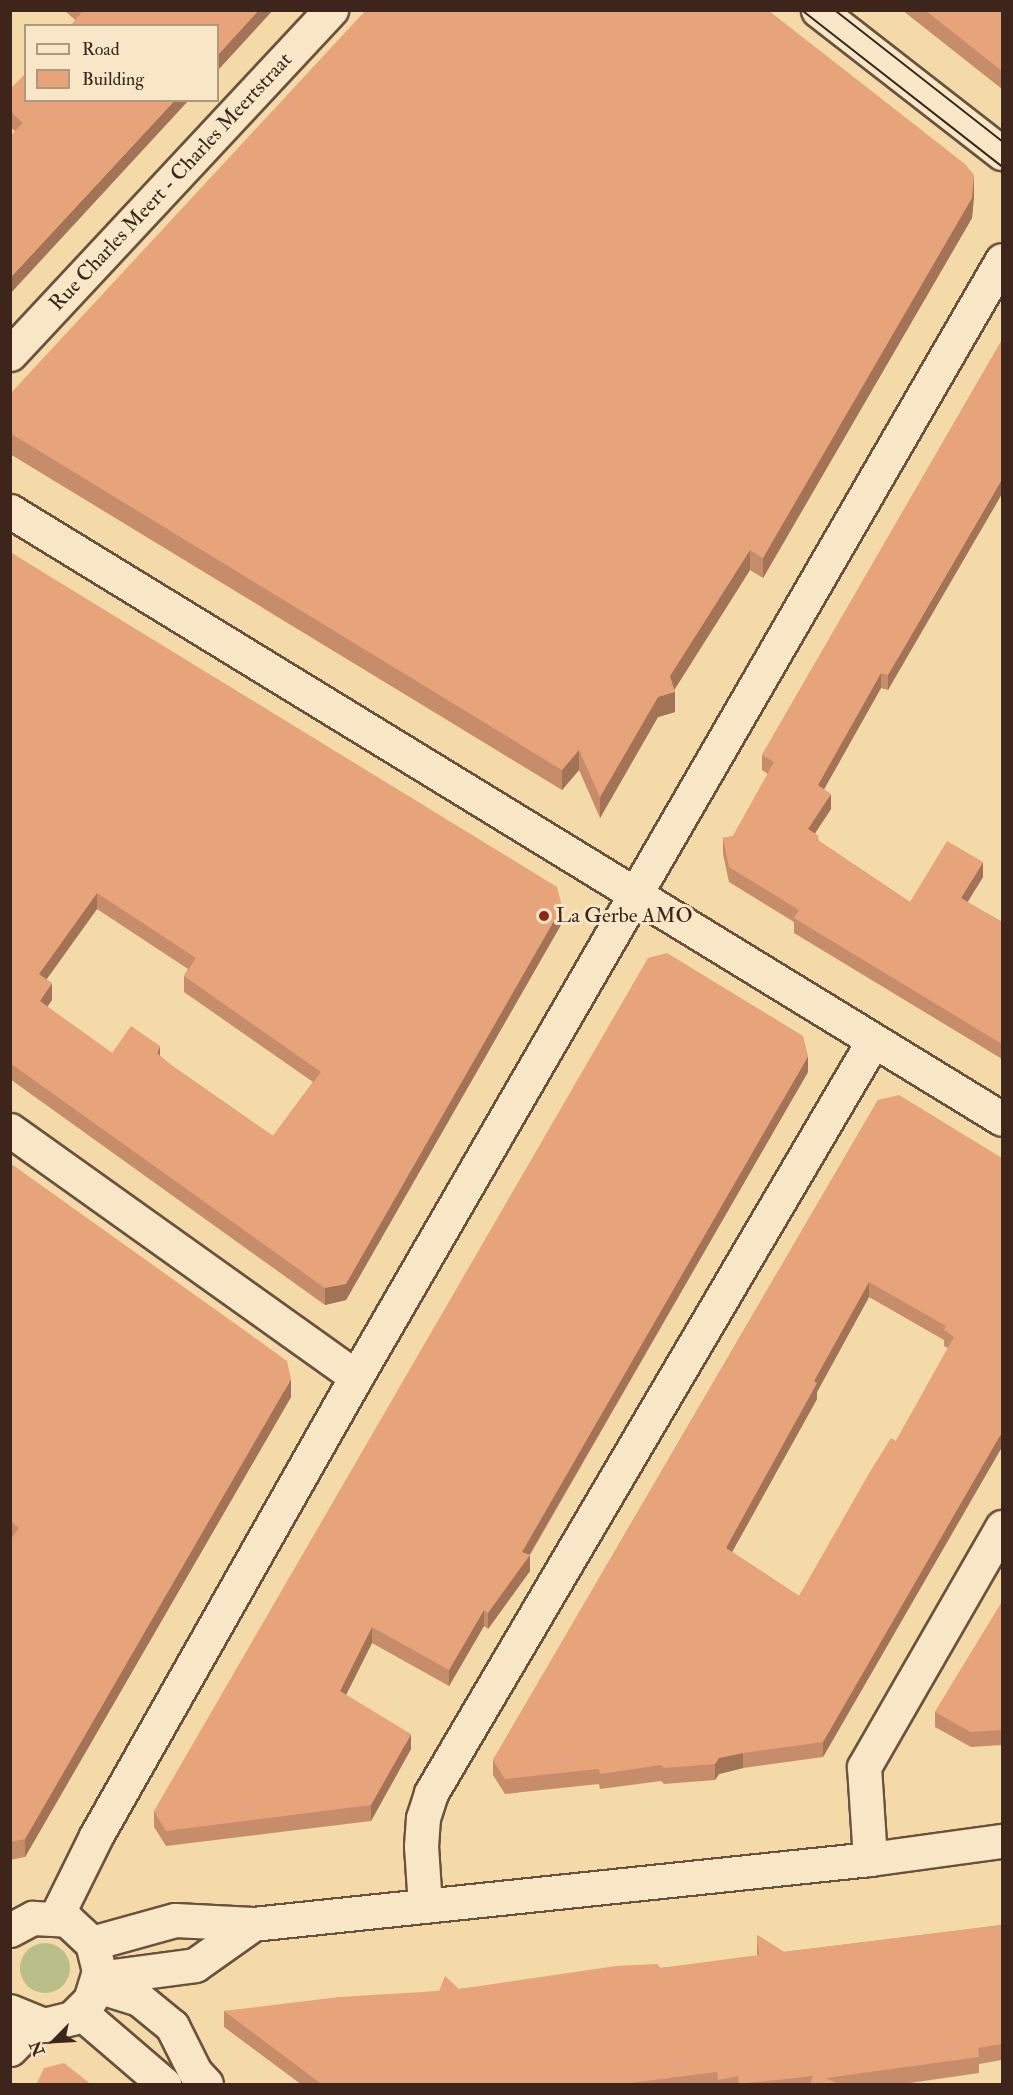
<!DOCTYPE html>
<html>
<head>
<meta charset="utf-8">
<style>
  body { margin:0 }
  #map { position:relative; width:1013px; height:2095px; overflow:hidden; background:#f4d9a9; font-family:"IM FELL Double Pica",serif }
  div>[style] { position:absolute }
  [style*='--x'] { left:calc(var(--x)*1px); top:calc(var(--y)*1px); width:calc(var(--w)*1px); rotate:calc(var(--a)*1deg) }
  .green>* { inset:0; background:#babf89 }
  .round { border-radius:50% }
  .roads { filter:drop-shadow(2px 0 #6b523e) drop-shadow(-2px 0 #6b523e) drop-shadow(0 2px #6b523e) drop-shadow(0 -2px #6b523e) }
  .street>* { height:33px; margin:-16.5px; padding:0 16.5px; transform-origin:16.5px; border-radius:16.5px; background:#f8e6c7 }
  .secondary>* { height:33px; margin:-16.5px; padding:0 16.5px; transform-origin:16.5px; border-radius:16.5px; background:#f8e6c7 }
  .tram>* { height:1.5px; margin:-0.75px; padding:0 0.75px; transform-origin:0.75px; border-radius:0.75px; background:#3d251b }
  .wall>* { inset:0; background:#c78d6a }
  .shaded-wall>* { inset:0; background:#a27356 }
  .building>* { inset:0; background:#e7a47b }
  .dots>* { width:16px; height:16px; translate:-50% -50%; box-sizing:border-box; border:3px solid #f8e6c7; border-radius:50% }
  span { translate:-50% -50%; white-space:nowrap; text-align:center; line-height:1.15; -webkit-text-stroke:6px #f8e6c7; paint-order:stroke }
  .street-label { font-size:21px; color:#3d251b }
  .poi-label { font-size:21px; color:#3d251b }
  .left { translate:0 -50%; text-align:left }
  .frame { position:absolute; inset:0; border:12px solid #3d251b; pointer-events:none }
  .legend { position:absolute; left:24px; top:24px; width:195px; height:78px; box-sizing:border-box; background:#f8e6c7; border:2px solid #ad9982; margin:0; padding:8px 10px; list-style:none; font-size:18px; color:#3d251b }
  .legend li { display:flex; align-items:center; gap:12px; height:30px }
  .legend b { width:30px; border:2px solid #ad9982 }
  .north { position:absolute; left:24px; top:2011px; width:60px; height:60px; -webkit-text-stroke:4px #f8e6c7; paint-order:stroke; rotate:246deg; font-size:16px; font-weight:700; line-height:24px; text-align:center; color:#3d251b }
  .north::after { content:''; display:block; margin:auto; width:21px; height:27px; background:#3d251b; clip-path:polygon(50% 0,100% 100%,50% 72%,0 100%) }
</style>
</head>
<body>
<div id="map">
  <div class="green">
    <i class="round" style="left:20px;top:1943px;width:50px;height:50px"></i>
  </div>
  <div class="roads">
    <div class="street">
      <i style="--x:10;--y:354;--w:471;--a:-47"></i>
      <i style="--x:10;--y:511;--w:1163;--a:31.5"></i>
      <i style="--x:10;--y:1130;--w:425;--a:35.5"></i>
      <i style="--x:870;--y:1859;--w:92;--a:-93.7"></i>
      <i style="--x:864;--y:1767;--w:277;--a:-60.1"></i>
      <i style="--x:425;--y:1906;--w:60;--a:-93.8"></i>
      <i style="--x:421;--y:1846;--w:28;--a:-86"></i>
      <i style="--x:423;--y:1818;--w:26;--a:-72"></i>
      <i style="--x:431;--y:1793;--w:872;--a:-59.55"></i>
      <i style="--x:56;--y:1917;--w:90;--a:-63.7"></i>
      <i style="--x:96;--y:1836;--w:528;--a:-60.47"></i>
      <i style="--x:356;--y:1377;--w:1290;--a:-59.96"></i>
      <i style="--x:92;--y:1943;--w:86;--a:-15.5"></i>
      <i style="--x:175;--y:1920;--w:78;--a:2.9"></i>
      <i style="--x:253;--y:1924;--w:620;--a:-6.01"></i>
      <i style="--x:870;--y:1859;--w:133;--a:-7.8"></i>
      <i style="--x:98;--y:1978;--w:98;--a:-7.6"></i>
      <i style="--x:195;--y:1965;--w:71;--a:-35.3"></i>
      <i style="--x:97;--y:1986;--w:44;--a:17.2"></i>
      <i style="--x:139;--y:1999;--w:43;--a:39.3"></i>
      <i style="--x:172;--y:2026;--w:51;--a:63.4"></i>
      <i style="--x:195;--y:2072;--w:16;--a:47"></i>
      <i style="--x:80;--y:2012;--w:111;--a:40.6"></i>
    </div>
    <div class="secondary">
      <i style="--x:818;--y:10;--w:233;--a:37.9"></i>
      <i style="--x:10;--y:1930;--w:26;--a:-28"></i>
      <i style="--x:33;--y:1918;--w:34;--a:3"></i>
      <i style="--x:67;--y:1920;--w:34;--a:43"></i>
      <i style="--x:92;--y:1943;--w:29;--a:76"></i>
      <i style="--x:99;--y:1971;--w:30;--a:107"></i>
      <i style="--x:90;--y:2000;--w:25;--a:135"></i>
      <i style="--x:72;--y:2018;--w:29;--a:166"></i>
      <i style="--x:44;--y:2025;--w:37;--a:-158"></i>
      <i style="--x:10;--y:2049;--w:36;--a:-46"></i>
    </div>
  </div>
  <div class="tram">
    <i style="--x:802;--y:10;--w:254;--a:38"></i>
    <i style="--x:835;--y:10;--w:212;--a:38.1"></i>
  </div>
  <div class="wall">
    <i style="clip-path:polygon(64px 10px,273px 10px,218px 70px,75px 20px)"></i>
    <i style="clip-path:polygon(902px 10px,1002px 10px,1002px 89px)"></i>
    <i style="clip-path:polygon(10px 89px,26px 100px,10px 294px,15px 131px,10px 127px)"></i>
    <i style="clip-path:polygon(974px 196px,972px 218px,763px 578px,750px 570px,674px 690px,675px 712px,658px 717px,600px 818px,579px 770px,562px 790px,10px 454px,10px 394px)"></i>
    <i style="clip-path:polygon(1002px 340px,888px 690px,881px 688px,824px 789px,831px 809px,815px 833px,819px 841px,910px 902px,983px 877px,967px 902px,1002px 922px,1002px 1059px,794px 933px,794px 922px,729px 882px,723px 854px,723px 838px,733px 836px,768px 774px,762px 770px,762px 755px)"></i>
    <i style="clip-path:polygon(evenodd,10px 552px,562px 923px,346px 1300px,325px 1305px,10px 1079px,10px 552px,97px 909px,188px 969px,184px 976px,184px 992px,313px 1082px,273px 1136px,171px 1065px,160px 1056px,112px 1053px,47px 1007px,52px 1000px,46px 979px,97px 909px)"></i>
    <i style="clip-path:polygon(808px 1072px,530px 1555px,530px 1571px,488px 1629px,484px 1626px,449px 1686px,372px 1643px,346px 1695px,411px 1749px,371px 1821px,166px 1846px,154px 1827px,154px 1811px)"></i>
    <i style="clip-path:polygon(evenodd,878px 1100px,1002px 1447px,823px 1757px,743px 1768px,719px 1774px,715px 1780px,664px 1784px,661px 1781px,600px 1789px,599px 1784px,505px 1794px,493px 1775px,493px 1760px,878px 1100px,869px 1297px,944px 1340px,944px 1346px,948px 1348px,896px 1441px,799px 1596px,732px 1552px,817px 1399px,817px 1392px,869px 1297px)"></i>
    <i style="clip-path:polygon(10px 1163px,291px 1397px,25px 1857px,10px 1860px)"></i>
    <i style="clip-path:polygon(1002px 1602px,1002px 1745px,971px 1747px,935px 1727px,935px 1712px)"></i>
    <i style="clip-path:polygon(1002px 1925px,1002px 2060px,979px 2064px,979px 2073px,896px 2085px,302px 2085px,224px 2027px,224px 2011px,439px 1991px,661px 1968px,757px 1956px,757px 1935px,784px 1952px)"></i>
  </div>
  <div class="shaded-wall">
    <i style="clip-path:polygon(259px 10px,273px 10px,218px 70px,218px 55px)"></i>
    <i style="clip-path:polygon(175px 100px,189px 100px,10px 294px,10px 278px)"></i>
    <i style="clip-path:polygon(974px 175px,974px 196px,972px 218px,763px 578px,763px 558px)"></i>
    <i style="clip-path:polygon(1002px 479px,1002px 494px,888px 690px,888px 675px)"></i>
    <i style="clip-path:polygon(750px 550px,750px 570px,673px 692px,675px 692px,675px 712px,658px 717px,600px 818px,600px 797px,670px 676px)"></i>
    <i style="clip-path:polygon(881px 673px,881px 688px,818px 800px,818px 785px)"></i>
    <i style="clip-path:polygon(579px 750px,579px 770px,562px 790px,562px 770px)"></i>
    <i style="clip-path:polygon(831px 794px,831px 809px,808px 844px,808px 829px)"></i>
    <i style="clip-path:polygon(983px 862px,983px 877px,961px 913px,961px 898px)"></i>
    <i style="clip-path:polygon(97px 893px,97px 909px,39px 990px,39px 974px)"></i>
    <i style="clip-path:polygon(562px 907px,562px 923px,346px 1300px,325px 1305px,325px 1288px)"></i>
    <i style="clip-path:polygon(52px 983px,52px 1000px,40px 1017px,40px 1001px)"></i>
    <i style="clip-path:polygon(160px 1046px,160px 1063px,157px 1053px)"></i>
    <i style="clip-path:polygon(808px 1056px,808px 1072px,525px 1562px,530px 1555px,530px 1571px,488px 1629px,488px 1613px,522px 1552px)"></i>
    <i style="clip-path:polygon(869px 1282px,869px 1297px,817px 1392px,817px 1399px,726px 1563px,726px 1548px,814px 1381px)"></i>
    <i style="clip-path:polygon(291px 1379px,291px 1397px,25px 1857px,25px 1839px)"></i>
    <i style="clip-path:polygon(1002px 1432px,1002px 1447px,823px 1757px,823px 1742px)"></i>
    <i style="clip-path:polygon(484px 1610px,484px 1626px,449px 1686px,449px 1670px)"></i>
    <i style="clip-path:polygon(372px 1627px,372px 1643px,340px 1707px,340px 1691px)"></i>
    <i style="clip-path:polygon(411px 1734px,411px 1749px,371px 1821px,371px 1805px)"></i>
    <i style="clip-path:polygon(743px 1753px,743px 1768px,719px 1774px,715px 1780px,715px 1764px,719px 1758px)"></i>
  </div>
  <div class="building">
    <i style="clip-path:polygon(81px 10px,259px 10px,218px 55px,218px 26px,70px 26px,82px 12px)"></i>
    <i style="clip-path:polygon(366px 10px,768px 10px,965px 164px,974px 175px,972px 198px,763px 558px,750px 550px,670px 676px,675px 692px,658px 697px,600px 797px,579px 750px,562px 770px,10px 433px,10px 394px)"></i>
    <i style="clip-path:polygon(925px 10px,1002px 10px,1002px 71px)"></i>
    <i style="clip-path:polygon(26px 73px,26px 100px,175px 100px,10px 278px,10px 136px,23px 123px,10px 111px,10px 89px)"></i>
    <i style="clip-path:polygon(1002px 340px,1002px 479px,888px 675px,881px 673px,818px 785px,831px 794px,808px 829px,819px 836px,817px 840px,910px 902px,947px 841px,983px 862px,961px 898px,1002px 922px,1002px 1044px,794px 918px,799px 910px,729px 867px,723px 838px,733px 836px,774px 762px,762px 755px)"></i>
    <i style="clip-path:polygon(evenodd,10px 552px,557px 887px,562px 907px,346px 1284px,325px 1288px,10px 1063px,10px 552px,97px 893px,196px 958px,184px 976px,321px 1072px,273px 1136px,171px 1065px,157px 1053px,160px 1046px,131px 1026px,112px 1053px,40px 1001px,52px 983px,39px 974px,97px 893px)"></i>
    <i style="clip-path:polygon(667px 953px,803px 1036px,808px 1056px,522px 1552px,530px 1555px,488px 1613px,484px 1610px,449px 1670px,372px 1627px,340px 1691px,411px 1734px,371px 1805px,166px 1831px,154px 1811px,648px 958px)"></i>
    <i style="clip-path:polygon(evenodd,899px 1095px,1002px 1158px,1002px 1432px,823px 1742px,743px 1753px,719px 1758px,715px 1764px,664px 1768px,661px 1765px,600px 1774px,599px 1769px,505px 1779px,493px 1760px,878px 1100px,899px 1095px,869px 1282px,946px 1326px,944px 1330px,954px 1337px,896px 1441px,891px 1438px,871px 1470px,799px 1596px,726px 1548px,817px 1383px,814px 1381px,869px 1282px)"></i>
    <i style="clip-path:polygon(10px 1163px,251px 1335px,287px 1361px,291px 1379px,25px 1839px,10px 1842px,10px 1540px,19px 1528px,10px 1521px)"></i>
    <i style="clip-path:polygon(1002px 1602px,1002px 1730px,971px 1732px,935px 1712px)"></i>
    <i style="clip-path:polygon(1002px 1925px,1002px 2044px,978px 2048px,979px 2057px,826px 2078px,840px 2085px,810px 2085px,813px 2076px,739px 2084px,738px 2076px,718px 2080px,717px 2072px,614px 2085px,323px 2085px,224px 2011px,339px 1997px,439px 1991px,445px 1976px,459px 1989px,616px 1966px,657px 1964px,661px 1968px,759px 1955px,757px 1935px,784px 1952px)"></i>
    <i style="clip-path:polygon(64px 2063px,92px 2085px,36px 2085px,44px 2068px)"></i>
  </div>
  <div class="dots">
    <i style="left:544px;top:916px;background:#8f2418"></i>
  </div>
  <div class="street-label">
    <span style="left:171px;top:182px;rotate:-47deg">Rue Charles Meert - Charles Meertstraat</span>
  </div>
  <div class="poi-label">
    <span class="left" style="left:556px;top:916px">La Gerbe AMO</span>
  </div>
  <div class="frame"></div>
  <ul class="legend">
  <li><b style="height:8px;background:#f8e6c7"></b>Road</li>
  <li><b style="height:16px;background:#e7a47b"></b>Building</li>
  </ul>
  <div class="north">N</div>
</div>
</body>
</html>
